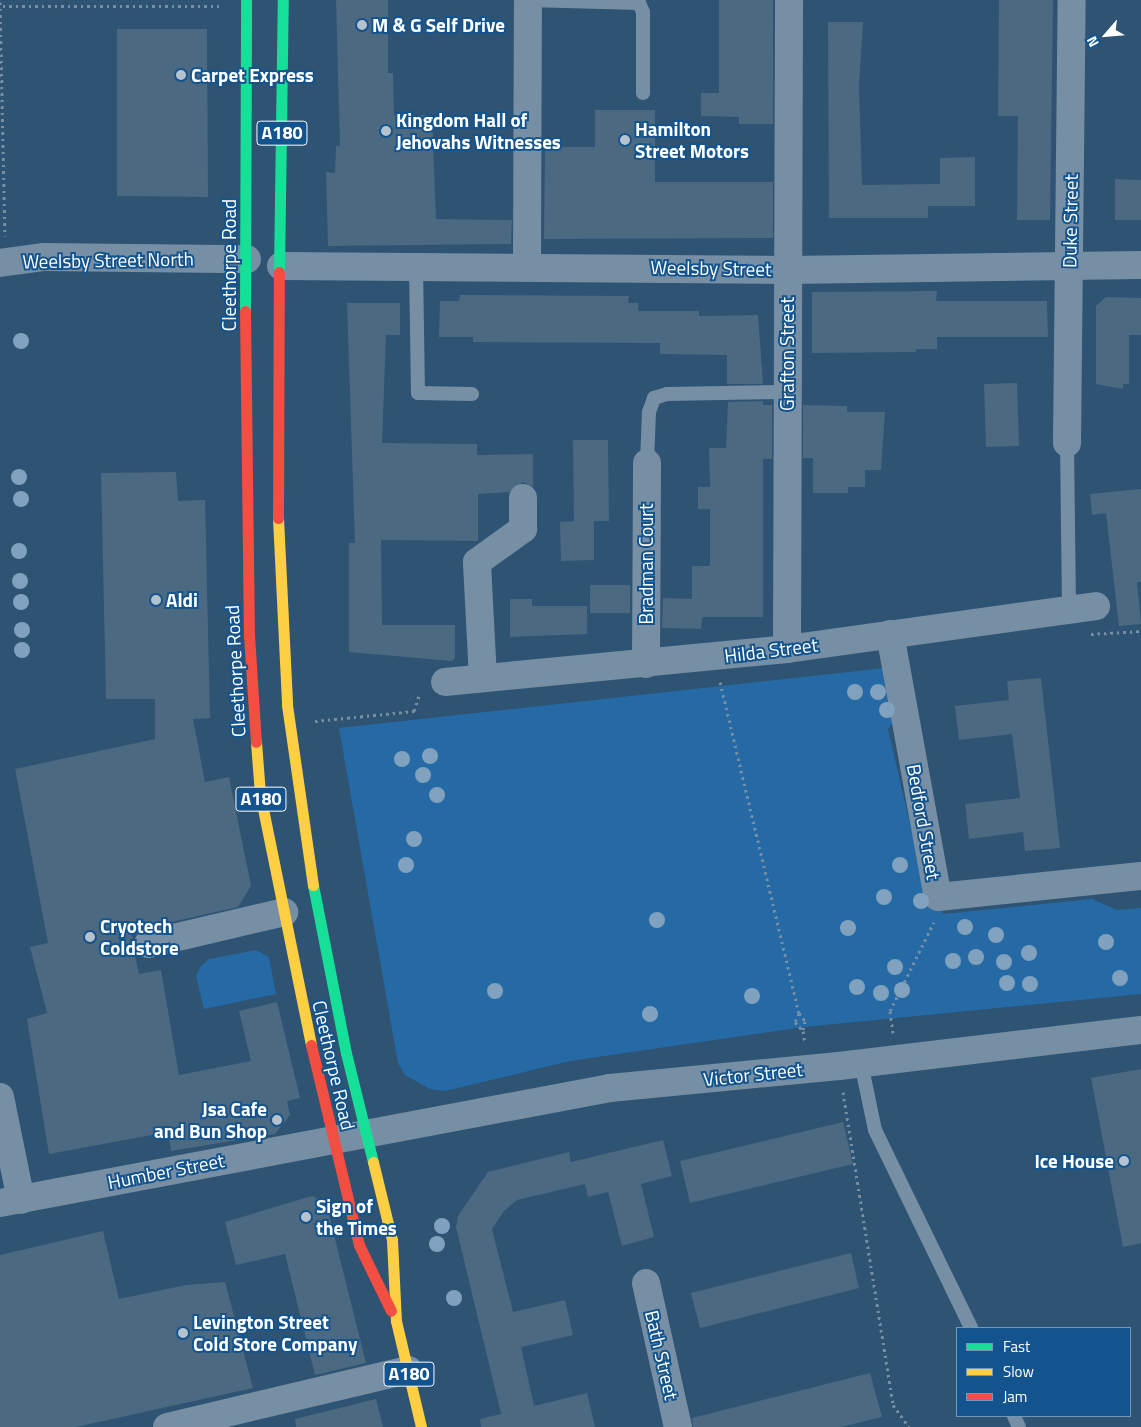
<!DOCTYPE html>
<html>
<head>
<meta charset="utf-8">
<style>
  body { margin:0 }
  #map { position:relative; width:1141px; height:1427px; overflow:hidden; background:#2f5372; font-family:"Titillium Web",sans-serif }
  div>[style] { position:absolute }
  [style*='--x'] { left:calc(var(--x)*1px); top:calc(var(--y)*1px); width:calc(var(--w)*1px); rotate:calc(var(--a)*1deg) }
  .green>* { inset:0; background:#256aa5 }
  .building>* { inset:0; background:#4c6982 }
  .path>* { height:3px; margin-top:-1.5px; transform-origin:0; background:repeating-linear-gradient(90deg,#768fa5 0 2.5px,transparent 0 6.5px) }
  .lane>* { height:14px; margin:-7px; padding:0 7px; transform-origin:7px; border-radius:7px; background:#768fa5 }
  .street>* { height:28px; margin:-14px; padding:0 14px; transform-origin:14px; border-radius:14px; background:#768fa5 }
  .fast>* { height:11px; margin:-5.5px; padding:0 5.5px; transform-origin:5.5px; border-radius:5.5px; background:#16e098 }
  .slow>* { height:11px; margin:-5.5px; padding:0 5.5px; transform-origin:5.5px; border-radius:5.5px; background:#ffcf43 }
  .jam>* { height:11px; margin:-5.5px; padding:0 5.5px; transform-origin:5.5px; border-radius:5.5px; background:#f24e42 }
  .trees>* { width:16px; height:16px; margin:-8px; border-radius:50%; background:#80a2be }
  .dots>* { width:14px; height:14px; translate:-50% -50%; box-sizing:border-box; border:2px solid #13548e; border-radius:50% }
  span { translate:-50% -50%; white-space:nowrap; text-align:center; line-height:1.15; -webkit-text-stroke:4px #13548e; paint-order:stroke }
  .shield-label span { padding:1px 4px; background:#13548e; border:1px solid; border-radius:4px; -webkit-text-stroke-width:0 }
  .shield-label { font-size:18px; color:#fff; font-weight:700 }
  .poi-label { font-size:19px; color:#fff; font-weight:700 }
  .left { translate:0 -50%; text-align:left }
  .right { translate:-100% -50%; text-align:right }
  .street-label { font-size:19px; color:#fff }
  .legend { position:absolute; left:956px; top:1327px; width:175px; height:90px; box-sizing:border-box; background:#13548e; border:1px solid #7198bb; margin:0; padding:6px 9px; list-style:none; font-size:15px; color:#fff }
  .legend li { display:flex; align-items:center; gap:10px; height:25px }
  .legend b { width:25px; border:1px solid #7198bb }
  .north { position:absolute; left:1081px; top:10px; width:50px; height:50px; -webkit-text-stroke:4px #13548e; paint-order:stroke; rotate:243deg; font-size:14px; font-weight:700; line-height:20px; text-align:center; color:#fff }
  .north::after { content:''; display:block; margin:auto; width:18px; height:22px; background:#fff; clip-path:polygon(50% 0,100% 100%,50% 72%,0 100%) }
</style>
</head>
<body>
<div id="map">
  <div class="green">
    <i style="clip-path:polygon(885px 668px,896px 718px,888px 729px,913px 837px,927px 845px,943px 914px,1092px 899px,1117px 910px,1141px 908px,1141px 994px,804px 1027px,570px 1061px,445px 1091px,430px 1089px,405px 1075px,398px 1063px,339px 728px)"></i>
    <i style="clip-path:polygon(256px 950px,269px 957px,276px 994px,204px 1009px,196px 976px,201px 966px,209px 959px)"></i>
  </div>
  <div class="building">
    <i style="clip-path:polygon(336px 0,388px 0,388px 73px,393px 73px,394px 115px,432px 115px,436px 219px,512px 220px,511px 244px,328px 246px,326px 172px,335px 173px,336px 146px,340px 146px)"></i>
    <i style="clip-path:polygon(719px 0,773px 0,773px 124px,739px 124px,739px 117px,701px 116px,701px 93px,719px 93px)"></i>
    <i style="clip-path:polygon(999px 0,1053px 0,1050px 220px,1017px 220px,1018px 116px,998px 116px)"></i>
    <i style="clip-path:polygon(828px 22px,863px 22px,859px 86px,862px 185px,940px 184px,940px 158px,975px 157px,975px 206px,928px 206px,928px 218px,829px 218px)"></i>
    <i style="clip-path:polygon(117px 29px,207px 29px,208px 197px,117px 196px)"></i>
    <i style="clip-path:polygon(595px 110px,655px 110px,655px 182px,773px 182px,773px 238px,544px 239px,545px 147px,595px 147px)"></i>
    <i style="clip-path:polygon(1115px 179px,1141px 180px,1141px 220px,1115px 220px)"></i>
    <i style="clip-path:polygon(937px 291px,936px 301px,1047px 301px,1048px 337px,937px 337px,937px 349px,916px 349px,916px 352px,812px 353px,812px 292px)"></i>
    <i style="clip-path:polygon(460px 295px,629px 296px,628px 303px,638px 303px,638px 311px,699px 311px,699px 316px,758px 315px,763px 384px,727px 384px,727px 355px,660px 354px,660px 343px,473px 342px,473px 337px,439px 337px,440px 301px,459px 301px)"></i>
    <i style="clip-path:polygon(1106px 297px,1141px 298px,1141px 335px,1129px 335px,1129px 384px,1123px 384px,1123px 389px,1096px 384px,1096px 306px)"></i>
    <i style="clip-path:polygon(347px 303px,400px 303px,400px 335px,386px 335px,382px 443px,477px 444px,477px 455px,533px 454px,533px 487px,523px 482px,509px 492px,478px 494px,478px 541px,381px 540px,382px 625px,455px 625px,455px 658px,452px 661px,349px 652px,349px 543px,355px 543px)"></i>
    <i style="clip-path:polygon(1017px 383px,1019px 446px,986px 447px,984px 384px)"></i>
    <i style="clip-path:polygon(763px 401px,763px 405px,772px 405px,772px 459px,763px 459px,763px 617px,702px 617px,701px 629px,662px 628px,663px 598px,692px 599px,692px 566px,710px 566px,710px 509px,698px 509px,698px 487px,710px 487px,709px 448px,726px 448px,728px 402px)"></i>
    <i style="clip-path:polygon(803px 405px,847px 406px,847px 412px,885px 412px,881px 470px,865px 470px,865px 487px,848px 487px,848px 493px,813px 493px,813px 458px,803px 458px)"></i>
    <i style="clip-path:polygon(573px 440px,608px 440px,609px 521px,588px 521px,594px 521px,594px 560px,561px 561px,560px 522px,574px 521px)"></i>
    <i style="clip-path:polygon(176px 472px,178px 501px,205px 500px,210px 718px,193px 719px,205px 782px,229px 777px,251px 886px,238px 907px,132px 931px,133px 947px,139px 974px,161px 970px,179px 1075px,251px 1061px,239px 1011px,277px 1002px,300px 1098px,287px 1101px,290px 1115px,275px 1134px,171px 1151px,168px 1132px,49px 1154px,27px 1019px,47px 1013px,30px 947px,48px 943px,15px 769px,155px 739px,155px 699px,106px 699px,101px 473px)"></i>
    <i style="clip-path:polygon(1141px 489px,1141px 582px,1137px 582px,1141px 624px,1119px 626px,1106px 513px,1092px 515px,1090px 494px)"></i>
    <i style="clip-path:polygon(590px 585px,630px 585px,630px 613px,590px 613px)"></i>
    <i style="clip-path:polygon(510px 599px,532px 599px,532px 606px,587px 606px,587px 634px,510px 637px)"></i>
    <i style="clip-path:polygon(1041px 678px,1060px 848px,1025px 851px,1023px 832px,969px 839px,965px 804px,1020px 798px,1012px 734px,959px 740px,955px 706px,1009px 700px,1007px 681px)"></i>
    <i style="clip-path:polygon(1141px 1069px,1141px 1243px,1123px 1247px,1091px 1078px)"></i>
    <i style="clip-path:polygon(843px 1122px,853px 1164px,690px 1203px,680px 1161px)"></i>
    <i style="clip-path:polygon(663px 1140px,672px 1176px,641px 1184px,654px 1237px,622px 1246px,608px 1192px,588px 1197px,585px 1184px,517px 1200px,504px 1211px,492px 1229px,513px 1312px,565px 1300px,573px 1335px,521px 1347px,534px 1406px,587px 1393px,595px 1427px,481px 1427px,480px 1419px,501px 1414px,456px 1227px,458px 1216px,488px 1172px,569px 1152px,571px 1162px)"></i>
    <i style="clip-path:polygon(312px 1196px,326px 1203px,366px 1363px,315px 1375px,285px 1254px,236px 1265px,225px 1222px)"></i>
    <i style="clip-path:polygon(103px 1231px,119px 1299px,186px 1285px,225px 1282px,253px 1388px,76px 1427px,0 1427px,0 1255px)"></i>
    <i style="clip-path:polygon(851px 1253px,859px 1288px,700px 1328px,691px 1293px)"></i>
    <i style="clip-path:polygon(870px 1373px,882px 1417px,841px 1427px,693px 1427px,692px 1418px)"></i>
    <i style="clip-path:polygon(376px 1399px,383px 1427px,296px 1427px,295px 1419px)"></i>
  </div>
  <div class="path">
    <i style="--x:0;--y:2;--w:234;--a:88.8"></i>
    <i style="--x:3;--y:6;--w:216;--a:0"></i>
    <i style="--x:1091;--y:634;--w:50;--a:-3.4"></i>
    <i style="--x:720;--y:682;--w:340;--a:76.6"></i>
    <i style="--x:799;--y:1013;--w:10;--a:114"></i>
    <i style="--x:795;--y:1022;--w:12;--a:48"></i>
    <i style="--x:803;--y:1031;--w:12;--a:81"></i>
    <i style="--x:315;--y:721;--w:100;--a:-5.8"></i>
    <i style="--x:414;--y:711;--w:19;--a:-72"></i>
    <i style="--x:799;--y:1013;--w:10;--a:53"></i>
    <i style="--x:805;--y:1021;--w:9;--a:103"></i>
    <i style="--x:893;--y:1033;--w:22;--a:-98"></i>
    <i style="--x:890;--y:1011;--w:99;--a:-63.7"></i>
    <i style="--x:843;--y:1092;--w:317;--a:80.9"></i>
    <i style="--x:893;--y:1405;--w:27;--a:54"></i>
  </div>
  <div class="lane">
    <i style="--x:528;--y:0;--w:111;--a:1.5"></i>
    <i style="--x:639;--y:3;--w:10;--a:66"></i>
    <i style="--x:643;--y:12;--w:81;--a:90"></i>
    <i style="--x:416;--y:266;--w:127;--a:89.1"></i>
    <i style="--x:418;--y:393;--w:54;--a:1.1"></i>
    <i style="--x:1067;--y:443;--w:167;--a:89.3"></i>
    <i style="--x:647;--y:463;--w:51;--a:-87.8"></i>
    <i style="--x:649;--y:412;--w:15;--a:-70"></i>
    <i style="--x:654;--y:398;--w:14;--a:-17"></i>
    <i style="--x:667;--y:394;--w:120;--a:-1"></i>
    <i style="--x:861;--y:1063;--w:68;--a:78.2"></i>
    <i style="--x:875;--y:1130;--w:220;--a:64.1"></i>
    <i style="--x:1014;--y:1416;--w:12;--a:66"></i>
  </div>
  <div class="street">
    <i style="--x:0;--y:263;--w:43;--a:-7.9"></i>
    <i style="--x:43;--y:257;--w:204;--a:0.6"></i>
    <i style="--x:281;--y:266;--w:507;--a:0.45"></i>
    <i style="--x:788;--y:270;--w:353;--a:-0.8"></i>
    <i style="--x:527;--y:266;--w:266;--a:-89.8"></i>
    <i style="--x:1067;--y:443;--w:443;--a:-89.4"></i>
    <i style="--x:890;--y:634;--w:267;--a:79.7"></i>
    <i style="--x:938;--y:897;--w:204;--a:-5.9"></i>
    <i style="--x:787;--y:649;--w:649;--a:-89.82"></i>
    <i style="--x:646;--y:664;--w:201;--a:-89.7"></i>
    <i style="--x:483;--y:678;--w:116;--a:-93"></i>
    <i style="--x:477;--y:562;--w:57;--a:-35.7"></i>
    <i style="--x:523;--y:529;--w:31;--a:-90"></i>
    <i style="--x:445;--y:682;--w:344;--a:-5.5"></i>
    <i style="--x:787;--y:649;--w:312;--a:-7.9"></i>
    <i style="--x:148;--y:944;--w:140;--a:-13.2"></i>
    <i style="--x:0;--y:1097;--w:105;--a:78.5"></i>
    <i style="--x:0;--y:1203;--w:621;--a:-10.68"></i>
    <i style="--x:610;--y:1088;--w:230;--a:-5.5"></i>
    <i style="--x:839;--y:1066;--w:304;--a:-6.8"></i>
    <i style="--x:646;--y:1283;--w:148;--a:77.5"></i>
    <i style="--x:167;--y:1427;--w:248;--a:-13.3"></i>
  </div>
  <div class="fast">
    <i style="--x:279;--y:272;--w:272;--a:-89.2"></i>
    <i style="--x:245;--y:311;--w:311;--a:-89.8"></i>
    <i style="--x:313;--y:885;--w:171;--a:78.9"></i>
    <i style="--x:346;--y:1053;--w:112;--a:76.1"></i>
  </div>
  <div class="slow">
    <i style="--x:278;--y:518;--w:187;--a:87.2"></i>
    <i style="--x:287;--y:705;--w:182;--a:81.8"></i>
    <i style="--x:256;--y:742;--w:52;--a:85.6"></i>
    <i style="--x:260;--y:794;--w:256;--a:78.5"></i>
    <i style="--x:373;--y:1162;--w:80;--a:76.3"></i>
    <i style="--x:392;--y:1240;--w:81;--a:87.2"></i>
    <i style="--x:396;--y:1321;--w:109;--a:76.7"></i>
  </div>
  <div class="jam">
    <i style="--x:245;--y:311;--w:324;--a:89.3"></i>
    <i style="--x:249;--y:635;--w:107;--a:86.3"></i>
    <i style="--x:278;--y:518;--w:246;--a:-89.8"></i>
    <i style="--x:311;--y:1045;--w:206;--a:76.5"></i>
    <i style="--x:359;--y:1245;--w:73;--a:64.1"></i>
  </div>
  <div class="trees">
    <i style="left:21px;top:341px"></i>
    <i style="left:19px;top:477px"></i>
    <i style="left:21px;top:499px"></i>
    <i style="left:19px;top:551px"></i>
    <i style="left:20px;top:581px"></i>
    <i style="left:21px;top:602px"></i>
    <i style="left:22px;top:630px"></i>
    <i style="left:22px;top:650px"></i>
    <i style="left:855px;top:692px"></i>
    <i style="left:878px;top:692px"></i>
    <i style="left:887px;top:710px"></i>
    <i style="left:430px;top:756px"></i>
    <i style="left:402px;top:759px"></i>
    <i style="left:423px;top:775px"></i>
    <i style="left:437px;top:795px"></i>
    <i style="left:414px;top:839px"></i>
    <i style="left:406px;top:865px"></i>
    <i style="left:900px;top:865px"></i>
    <i style="left:884px;top:897px"></i>
    <i style="left:921px;top:901px"></i>
    <i style="left:657px;top:920px"></i>
    <i style="left:965px;top:927px"></i>
    <i style="left:848px;top:928px"></i>
    <i style="left:996px;top:935px"></i>
    <i style="left:1106px;top:942px"></i>
    <i style="left:1029px;top:953px"></i>
    <i style="left:976px;top:957px"></i>
    <i style="left:953px;top:961px"></i>
    <i style="left:1004px;top:962px"></i>
    <i style="left:895px;top:967px"></i>
    <i style="left:1120px;top:978px"></i>
    <i style="left:1007px;top:983px"></i>
    <i style="left:1030px;top:984px"></i>
    <i style="left:857px;top:987px"></i>
    <i style="left:902px;top:990px"></i>
    <i style="left:495px;top:991px"></i>
    <i style="left:881px;top:993px"></i>
    <i style="left:752px;top:996px"></i>
    <i style="left:650px;top:1014px"></i>
    <i style="left:442px;top:1226px"></i>
    <i style="left:437px;top:1244px"></i>
    <i style="left:454px;top:1298px"></i>
  </div>
  <div class="dots">
    <i style="left:362px;top:25px;background:#b6c3ce"></i>
    <i style="left:181px;top:75px;background:#b6c3ce"></i>
    <i style="left:386px;top:131px;background:#b6c3ce"></i>
    <i style="left:625px;top:140px;background:#b6c3ce"></i>
    <i style="left:156px;top:600px;background:#b6c3ce"></i>
    <i style="left:90px;top:937px;background:#b6c3ce"></i>
    <i style="left:277px;top:1120px;background:#b6c3ce"></i>
    <i style="left:1124px;top:1161px;background:#b6c3ce"></i>
    <i style="left:306px;top:1217px;background:#b6c3ce"></i>
    <i style="left:183px;top:1333px;background:#b6c3ce"></i>
  </div>
  <div class="shield-label">
    <span style="left:282px;top:133px">A180</span>
    <span style="left:261px;top:799px">A180</span>
    <span style="left:409px;top:1374px">A180</span>
  </div>
  <div class="poi-label">
    <span class="left" style="left:372px;top:25px">M &amp; G Self Drive</span>
    <span class="left" style="left:191px;top:75px">Carpet Express</span>
    <span class="left" style="left:396px;top:131px">Kingdom Hall of<br>Jehovahs Witnesses</span>
    <span class="left" style="left:635px;top:140px">Hamilton<br>Street Motors</span>
    <span class="left" style="left:166px;top:600px">Aldi</span>
    <span class="left" style="left:100px;top:937px">Cryotech<br>Coldstore</span>
    <span class="right" style="left:267px;top:1120px">Jsa Cafe<br>and Bun Shop</span>
    <span class="right" style="left:1114px;top:1161px">Ice House</span>
    <span class="left" style="left:316px;top:1217px">Sign of<br>the Times</span>
    <span class="left" style="left:193px;top:1333px">Levington Street<br>Cold Store Company</span>
  </div>
  <div class="street-label">
    <span style="left:1070px;top:221px;rotate:-89deg">Duke Street</span>
    <span style="left:108px;top:260px;rotate:-1deg">Weelsby Street North</span>
    <span style="left:229px;top:265px;rotate:-90deg">Cleethorpe Road</span>
    <span style="left:711px;top:268px;rotate:1deg">Weelsby Street</span>
    <span style="left:787px;top:354px;rotate:-90deg">Grafton Street</span>
    <span style="left:646px;top:564px;rotate:-90deg">Bradman Court</span>
    <span style="left:771px;top:650px;rotate:-7deg">Hilda Street</span>
    <span style="left:235px;top:671px;rotate:-93deg">Cleethorpe Road</span>
    <span style="left:924px;top:822px;rotate:80deg">Bedford Street</span>
    <span style="left:334px;top:1065px;rotate:77deg">Cleethorpe Road</span>
    <span style="left:753px;top:1074px;rotate:-6deg">Victor Street</span>
    <span style="left:166px;top:1171px;rotate:-11deg">Humber Street</span>
    <span style="left:662px;top:1355px;rotate:77deg">Bath Street</span>
  </div>
  <ul class="legend">
  <li><b style="height:6px;background:#16e098"></b>Fast</li>
  <li><b style="height:6px;background:#ffcf43"></b>Slow</li>
  <li><b style="height:6px;background:#f24e42"></b>Jam</li>
  </ul>
  <div class="north">N</div>
</div>
</body>
</html>
